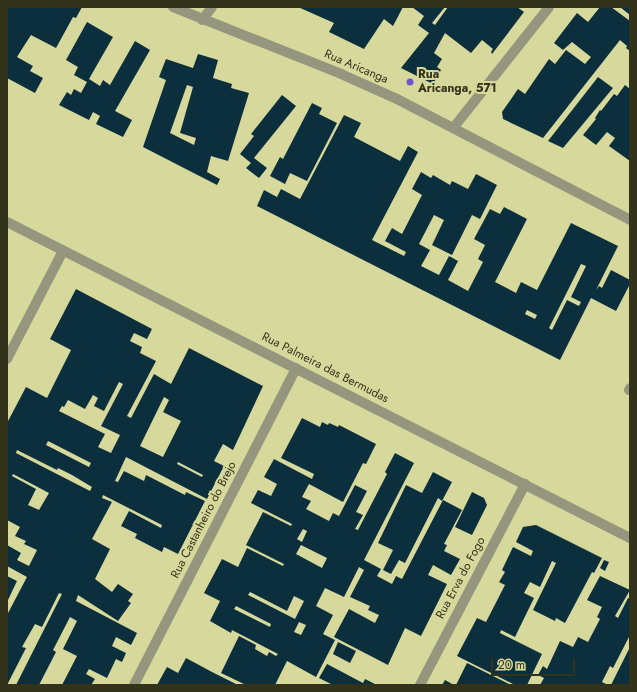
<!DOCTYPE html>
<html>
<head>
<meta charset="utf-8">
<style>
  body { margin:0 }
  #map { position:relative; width:637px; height:692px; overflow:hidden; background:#d6d89c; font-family:Jost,sans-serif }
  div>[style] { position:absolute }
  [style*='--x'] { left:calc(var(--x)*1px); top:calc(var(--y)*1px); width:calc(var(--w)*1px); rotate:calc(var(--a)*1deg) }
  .building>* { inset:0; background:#0c2f3d }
  .minor>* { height:10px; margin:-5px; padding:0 5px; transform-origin:5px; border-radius:5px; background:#95967d }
  .tertiary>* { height:10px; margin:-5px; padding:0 5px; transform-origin:5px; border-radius:5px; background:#95967d }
  .dots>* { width:11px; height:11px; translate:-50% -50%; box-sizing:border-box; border:2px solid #d6d89c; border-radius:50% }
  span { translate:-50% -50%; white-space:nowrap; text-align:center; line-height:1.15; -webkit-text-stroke:4px #d6d89c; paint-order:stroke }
  .street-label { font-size:12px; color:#33331b }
  .poi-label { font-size:12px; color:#33331b; font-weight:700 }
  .left { translate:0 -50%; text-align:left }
  .frame { position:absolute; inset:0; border:8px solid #33331b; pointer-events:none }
  .scale { position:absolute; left:491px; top:658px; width:84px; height:18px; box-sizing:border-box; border:2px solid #33331b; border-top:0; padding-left:5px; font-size:12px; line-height:14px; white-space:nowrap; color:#33331b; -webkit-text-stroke:3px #d6d89c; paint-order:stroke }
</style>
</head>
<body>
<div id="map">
  <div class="building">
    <i style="clip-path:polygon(9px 7px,82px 7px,76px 18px,73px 17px,56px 48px,31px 35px,22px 49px,17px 57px,33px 66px,30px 71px,43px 78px,35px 93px,7px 78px,7px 10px)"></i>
    <i style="clip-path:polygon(298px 7px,403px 7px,393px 26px,384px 19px,364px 49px,329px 32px,334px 23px)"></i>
    <i style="clip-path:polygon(412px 7px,445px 7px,432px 23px,435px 25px,448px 7px,517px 7px,524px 12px,492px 54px,491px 52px,493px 49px,482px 40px,471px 53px,445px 33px,434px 53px,442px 59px,437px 67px,441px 70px,433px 84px,401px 68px,429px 33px,418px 25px,424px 16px)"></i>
    <i style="clip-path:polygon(600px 7px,611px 7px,630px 21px,630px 51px,626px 48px,627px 46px,620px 40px,543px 138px,503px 119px,502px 112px,518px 89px,525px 94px,549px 59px,555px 64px,566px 50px,585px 64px,591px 57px,572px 42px,563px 50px,554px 43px,577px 13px,588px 22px)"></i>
    <i style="clip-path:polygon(620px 7px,630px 7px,630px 15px)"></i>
    <i style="clip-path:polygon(87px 22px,113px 37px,89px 79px,100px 86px,103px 80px,110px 85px,135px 41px,150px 50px,115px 111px,132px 120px,123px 137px,96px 124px,100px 116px,93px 112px,89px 120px,59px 105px,67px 92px,71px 95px,74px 89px,81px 93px,87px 82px,74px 75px,78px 67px,66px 60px)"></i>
    <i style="clip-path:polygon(evenodd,198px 54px,218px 60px,213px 78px,232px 84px,231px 88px,249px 93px,228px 161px,211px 156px,207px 172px,220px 179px,217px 185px,143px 147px,166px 80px,159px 77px,166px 59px,193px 68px,198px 54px,187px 85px,193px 87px,180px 133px,196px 138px,194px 145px,170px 133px,187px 85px)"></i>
    <i style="clip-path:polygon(598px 77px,613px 88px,563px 148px,548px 141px)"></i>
    <i style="clip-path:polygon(625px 85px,630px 89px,630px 161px,609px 146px,615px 138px,607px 132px,596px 145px,583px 135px,596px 119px,595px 118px,600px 110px,601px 111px,614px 94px,617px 96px)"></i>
    <i style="clip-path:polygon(282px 95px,296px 106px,254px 158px,267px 168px,259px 178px,246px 168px,251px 163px,240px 154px,254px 136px,251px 134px)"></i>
    <i style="clip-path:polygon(312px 103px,322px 108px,319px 114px,337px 123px,307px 181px,290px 173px,285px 184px,270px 176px,280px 157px,283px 159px)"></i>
    <i style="clip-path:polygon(evenodd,344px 115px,361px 123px,354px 137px,400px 161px,408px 146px,418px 152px,372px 240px,404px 256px,406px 252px,385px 241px,392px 228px,402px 234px,422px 195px,412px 189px,421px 172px,431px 178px,433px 175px,450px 185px,452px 181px,468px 189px,476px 174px,497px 185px,480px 219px,472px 215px,452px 255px,432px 245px,444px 220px,434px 215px,419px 244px,430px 250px,421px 266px,439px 275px,449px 256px,458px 261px,448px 280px,468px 291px,483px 262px,478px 259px,485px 245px,474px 239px,490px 209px,500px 214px,504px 207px,527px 219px,495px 282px,516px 293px,521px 282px,537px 290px,571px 223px,618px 246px,596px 290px,599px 286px,602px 288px,611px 270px,630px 280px,630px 284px,616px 311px,591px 298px,560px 360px,257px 206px,264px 190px,277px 197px,281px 189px,300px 199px,344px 115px,581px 264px,586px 266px,571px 297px,581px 302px,579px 306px,567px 300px,552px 330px,549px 328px,581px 264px,344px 115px,527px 310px,537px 315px,535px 319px,525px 314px,527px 310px)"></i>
    <i style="clip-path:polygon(evenodd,76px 289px,152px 329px,147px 339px,134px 333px,130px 341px,142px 347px,140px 353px,156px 361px,127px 416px,131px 418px,154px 374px,171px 384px,189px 348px,263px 386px,233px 450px,223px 444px,214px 461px,224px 466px,207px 499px,126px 457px,115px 481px,118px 482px,124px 471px,144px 481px,146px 475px,185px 495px,186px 492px,205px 501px,178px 554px,164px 547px,162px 552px,135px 538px,137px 534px,121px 526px,129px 511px,161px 528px,162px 525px,103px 495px,102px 498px,112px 502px,92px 539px,110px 549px,95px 579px,112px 592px,118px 584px,133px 594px,128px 601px,131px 603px,118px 621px,78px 595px,76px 601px,137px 633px,131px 645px,116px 637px,112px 646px,126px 653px,122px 662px,116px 659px,107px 678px,89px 669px,86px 674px,95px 679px,91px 685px,62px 685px,77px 656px,63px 649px,77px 621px,70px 617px,53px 650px,56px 652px,39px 685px,16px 685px,62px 594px,59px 593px,42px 627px,35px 624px,22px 647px,26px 648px,7px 685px,7px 615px,27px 577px,7px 566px,7px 545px,21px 553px,17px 560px,29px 566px,37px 550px,24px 544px,26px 541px,15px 536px,20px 527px,7px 520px,7px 423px,26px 387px,47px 398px,71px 350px,50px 339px,76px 289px,119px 382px,123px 384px,101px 426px,120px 435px,111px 453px,98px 447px,105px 434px,59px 411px,62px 406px,64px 407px,68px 400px,85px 409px,93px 395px,98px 398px,94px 406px,104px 411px,119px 382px,76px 289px,164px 397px,169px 400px,163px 412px,181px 421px,163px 457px,140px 446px,164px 397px,76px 289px,48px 441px,91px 463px,89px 467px,46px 445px,48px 441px,76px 289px,17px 450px,57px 470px,58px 468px,72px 475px,92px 487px,90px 491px,16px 453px,17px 450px,76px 289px,178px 462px,203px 475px,202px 477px,177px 464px,178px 462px,76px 289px,13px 474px,49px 493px,39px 510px,28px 505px,36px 489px,12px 476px,13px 474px)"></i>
    <i style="clip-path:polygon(evenodd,302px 418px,320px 427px,322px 422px,328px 425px,329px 423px,338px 427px,339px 425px,376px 444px,366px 464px,363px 463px,343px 502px,309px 484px,302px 497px,311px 501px,306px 509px,329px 521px,333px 513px,339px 516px,355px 485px,367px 491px,356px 512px,363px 515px,355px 529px,358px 530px,387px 474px,385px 472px,395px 453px,414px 463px,364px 560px,381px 569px,377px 576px,392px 584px,396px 576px,402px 579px,443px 500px,462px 510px,444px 544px,447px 545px,444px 551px,460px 559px,451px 575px,433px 565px,428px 575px,447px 584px,421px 636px,405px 628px,388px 665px,334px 637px,349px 609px,375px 623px,379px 615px,368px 610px,370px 606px,350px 597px,364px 570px,359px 567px,344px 597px,325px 588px,316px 606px,333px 615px,323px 634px,335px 640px,316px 677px,287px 661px,275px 685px,246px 685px,221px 673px,239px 636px,256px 645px,255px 649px,267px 656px,269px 652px,276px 656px,278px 654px,232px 630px,231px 633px,210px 621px,220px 601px,204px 593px,222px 559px,238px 567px,247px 548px,283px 566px,284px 564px,246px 545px,263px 512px,291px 526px,292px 524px,251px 503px,258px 490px,271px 496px,277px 484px,264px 477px,274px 459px,312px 479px,314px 474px,281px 458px,302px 418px,303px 529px,307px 531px,302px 542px,297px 539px,303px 529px,302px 418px,301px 545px,327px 558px,322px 568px,296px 554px,301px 545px,302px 418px,250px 592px,287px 611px,294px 596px,304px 601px,295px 619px,248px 595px,250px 592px,302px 418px,236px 606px,271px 624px,270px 627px,234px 609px,236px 606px,302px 418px,299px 622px,306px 625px,301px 635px,294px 632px,299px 622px)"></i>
    <i style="clip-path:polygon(433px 472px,452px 482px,442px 501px,438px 498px,405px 563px,399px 560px,391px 574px,383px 570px,393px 550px,378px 543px,406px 485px,422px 493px)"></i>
    <i style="clip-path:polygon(472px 492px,484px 498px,487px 505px,472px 535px,455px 527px)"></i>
    <i style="clip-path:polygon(536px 525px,602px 558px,594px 573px,592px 572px,565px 623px,556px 618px,555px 621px,533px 610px,556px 563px,552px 561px,540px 587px,530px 582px,524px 593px,534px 598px,515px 637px,501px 630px,500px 633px,542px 654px,527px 685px,515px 685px,457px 656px,477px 618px,486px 622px,505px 585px,499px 582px,505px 572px,502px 570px,513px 547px,531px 556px,533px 551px,516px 542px,523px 527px)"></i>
    <i style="clip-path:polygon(604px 560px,609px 562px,605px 571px,600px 568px)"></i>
    <i style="clip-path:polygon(7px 576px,17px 581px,7px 602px)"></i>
    <i style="clip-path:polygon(600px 576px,630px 590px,615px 616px,618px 618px,628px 598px,630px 599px,630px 635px,613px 668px,610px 666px,602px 682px,608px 685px,540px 685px,544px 678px,538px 675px,543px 666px,547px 669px,560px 641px,573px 647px,578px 637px,588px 642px,600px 619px,597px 617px,602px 607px,587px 600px)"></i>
    <i style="clip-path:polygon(338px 642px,356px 651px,350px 663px,333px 654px)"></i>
    <i style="clip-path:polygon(630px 647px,630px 685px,611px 685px)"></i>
    <i style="clip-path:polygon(186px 658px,212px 672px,238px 685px,157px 685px,167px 667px,178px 673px)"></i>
    <i style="clip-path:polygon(467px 663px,511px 685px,456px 685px)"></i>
    <i style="clip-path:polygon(327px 664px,363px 683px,365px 679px,377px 685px,333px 685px,319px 678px)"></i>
    <i style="clip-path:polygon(445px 680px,454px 685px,442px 685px)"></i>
  </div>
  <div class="minor">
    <i style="--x:202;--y:20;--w:16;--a:-52"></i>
    <i style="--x:454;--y:127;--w:153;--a:-51.6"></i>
    <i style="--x:7;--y:222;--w:699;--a:26.9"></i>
    <i style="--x:7;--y:359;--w:122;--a:-62.6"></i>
    <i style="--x:629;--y:390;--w:2;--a:-63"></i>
    <i style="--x:134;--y:685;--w:356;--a:-62.9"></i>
    <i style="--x:420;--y:685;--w:227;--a:-62.4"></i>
  </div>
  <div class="tertiary">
    <i style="--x:173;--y:7;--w:181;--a:21.7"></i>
    <i style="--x:341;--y:74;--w:61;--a:24.1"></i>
    <i style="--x:397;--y:99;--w:263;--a:27.4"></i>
  </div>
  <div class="dots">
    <i style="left:410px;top:82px;background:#7154ce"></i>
  </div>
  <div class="street-label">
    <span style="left:356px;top:67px;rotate:23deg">Rua Aricanga</span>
    <span style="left:325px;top:368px;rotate:27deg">Rua Palmeira das Bermudas</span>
    <span style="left:204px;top:520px;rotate:-63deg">Rua Castanheiro do Brejo</span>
    <span style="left:461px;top:578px;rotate:-62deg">Rua Erva do Fogo</span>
  </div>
  <div class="poi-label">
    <span class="left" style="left:418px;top:82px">Rua<br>Aricanga, 571</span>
  </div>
  <div class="frame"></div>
  <div class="scale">20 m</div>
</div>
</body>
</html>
